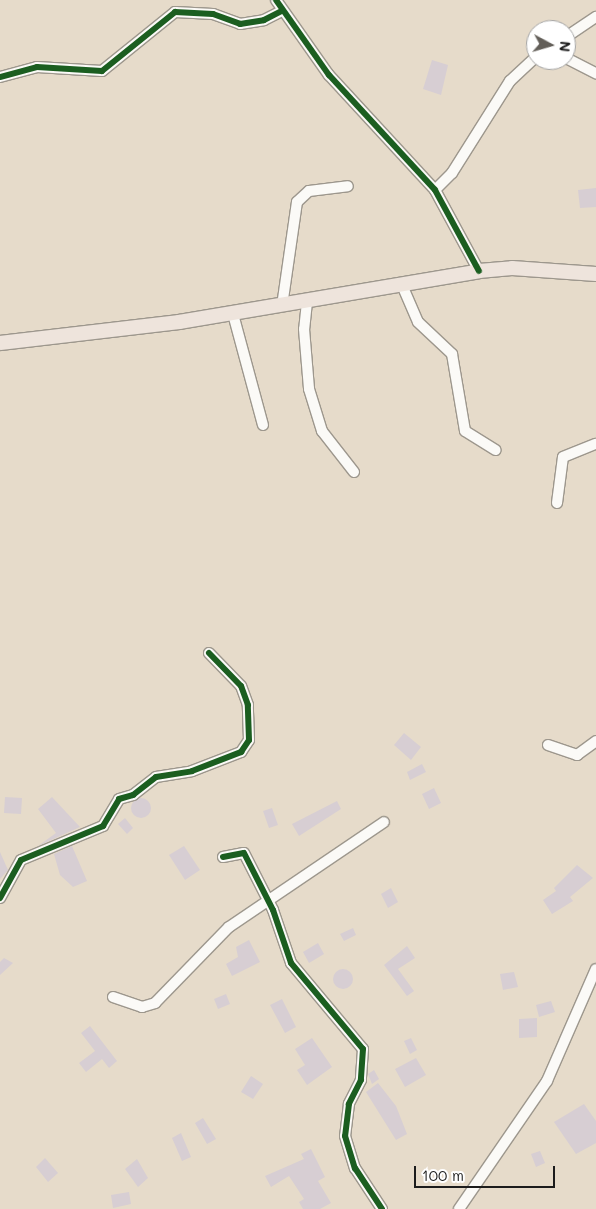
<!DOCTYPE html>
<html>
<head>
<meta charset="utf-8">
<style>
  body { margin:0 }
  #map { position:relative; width:596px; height:1209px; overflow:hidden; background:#e6dbca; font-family:Mali,sans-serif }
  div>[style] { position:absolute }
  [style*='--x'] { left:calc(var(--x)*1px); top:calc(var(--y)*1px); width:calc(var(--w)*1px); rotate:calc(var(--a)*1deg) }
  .building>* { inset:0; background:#d7ced3 }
  .round { border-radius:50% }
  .roads { filter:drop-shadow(1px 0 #9d978d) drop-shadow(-1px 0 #9d978d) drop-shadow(0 1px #9d978d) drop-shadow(0 -1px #9d978d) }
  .minor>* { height:10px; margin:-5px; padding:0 5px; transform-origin:5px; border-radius:5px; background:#fbfaf7 }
  .major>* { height:14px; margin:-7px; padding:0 7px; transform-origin:7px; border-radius:7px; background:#eee4dc }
  .cycleway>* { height:6px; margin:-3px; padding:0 3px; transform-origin:3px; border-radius:3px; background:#1b5e20 }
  span { translate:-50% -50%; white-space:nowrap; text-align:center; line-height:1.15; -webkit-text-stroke:4px #fff; paint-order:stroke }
  .north { position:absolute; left:526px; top:20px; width:50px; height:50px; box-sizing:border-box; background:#fff; border:1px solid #a4a4a4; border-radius:50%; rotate:96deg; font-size:14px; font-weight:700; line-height:20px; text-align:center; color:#1c1c1c }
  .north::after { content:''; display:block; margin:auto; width:18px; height:22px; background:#635f59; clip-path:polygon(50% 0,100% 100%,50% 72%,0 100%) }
  .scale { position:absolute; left:414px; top:1166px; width:141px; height:22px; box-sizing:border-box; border:2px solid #1c1c1c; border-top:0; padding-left:6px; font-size:15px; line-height:18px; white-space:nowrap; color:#1c1c1c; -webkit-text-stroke:4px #fff; paint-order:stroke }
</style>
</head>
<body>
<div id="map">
  <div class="building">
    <i style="clip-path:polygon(432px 60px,448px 65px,441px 95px,423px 89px)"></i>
    <i style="clip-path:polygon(596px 188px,596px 207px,580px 208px,578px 190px)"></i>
    <i style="clip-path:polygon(404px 733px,421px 747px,411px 760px,394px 745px)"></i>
    <i style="clip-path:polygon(422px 764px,426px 772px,410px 780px,407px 772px)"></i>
    <i style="clip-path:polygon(434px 788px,441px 803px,429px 809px,422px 794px)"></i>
    <i style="clip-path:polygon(5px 797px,22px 798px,21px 814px,4px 813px)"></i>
    <i style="clip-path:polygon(52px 797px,80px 827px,38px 846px,56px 833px,38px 809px)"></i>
    <i class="round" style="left:131px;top:798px;width:20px;height:20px"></i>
    <i style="clip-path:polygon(337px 801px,341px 809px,299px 836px,292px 824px)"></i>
    <i style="clip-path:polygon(272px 808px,278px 825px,269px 828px,263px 811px)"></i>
    <i style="clip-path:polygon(125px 818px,133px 828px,127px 834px,118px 824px)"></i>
    <i style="clip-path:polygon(72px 846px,87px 881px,73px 887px,60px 875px,54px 854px)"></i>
    <i style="clip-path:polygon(184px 846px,200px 870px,185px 880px,169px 855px)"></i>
    <i style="clip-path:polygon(0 852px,8px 870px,0 879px)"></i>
    <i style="clip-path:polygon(577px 865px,593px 878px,570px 897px,573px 901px,552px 914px,543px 900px,556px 891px,554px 888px)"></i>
    <i style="clip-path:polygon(391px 888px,398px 902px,388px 908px,381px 894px)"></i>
    <i style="clip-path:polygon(353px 928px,356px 935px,344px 941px,340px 934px)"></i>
    <i style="clip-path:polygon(249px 940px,260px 962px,232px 976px,226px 964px,238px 957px,236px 947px)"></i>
    <i style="clip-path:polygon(318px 943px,324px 954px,309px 963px,303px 952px)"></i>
    <i style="clip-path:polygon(407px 946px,415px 958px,398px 969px,414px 991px,407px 996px,384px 965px)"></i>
    <i style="clip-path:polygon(4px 958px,13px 963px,0 975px,0 962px)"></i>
    <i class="round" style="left:333px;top:969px;width:20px;height:20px"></i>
    <i style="clip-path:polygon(514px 972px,518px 987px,503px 990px,500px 974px)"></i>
    <i style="clip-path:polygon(226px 994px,230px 1004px,218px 1009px,214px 999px)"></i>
    <i style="clip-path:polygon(282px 999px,296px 1027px,285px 1033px,270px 1005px)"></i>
    <i style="clip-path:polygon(551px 1001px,555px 1012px,539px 1017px,536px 1005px)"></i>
    <i style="clip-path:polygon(537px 1018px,537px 1037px,519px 1038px,519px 1019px)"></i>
    <i style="clip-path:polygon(90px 1026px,117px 1061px,109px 1068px,102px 1059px,86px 1072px,79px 1063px,95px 1051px,81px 1033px)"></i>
    <i style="clip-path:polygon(312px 1038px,332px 1067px,307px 1085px,297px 1070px,305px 1065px,295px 1049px)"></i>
    <i style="clip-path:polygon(411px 1038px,417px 1050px,410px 1054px,404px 1041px)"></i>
    <i style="clip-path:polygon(416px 1058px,426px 1075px,405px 1087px,395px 1069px)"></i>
    <i style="clip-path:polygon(374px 1070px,379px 1079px,372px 1084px,368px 1074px)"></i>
    <i style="clip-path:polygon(251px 1076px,263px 1084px,253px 1099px,241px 1092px)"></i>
    <i style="clip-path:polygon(378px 1083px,396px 1106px,407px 1134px,396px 1140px,366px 1092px)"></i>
    <i style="clip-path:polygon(584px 1104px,596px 1121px,596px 1143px,576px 1154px,554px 1122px)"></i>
    <i style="clip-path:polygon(203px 1118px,216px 1139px,207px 1144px,195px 1123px)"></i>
    <i style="clip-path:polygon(181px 1133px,191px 1157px,182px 1161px,172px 1138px)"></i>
    <i style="clip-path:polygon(311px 1149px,325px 1177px,318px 1181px,331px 1203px,320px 1209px,303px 1209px,299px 1202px,304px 1199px,289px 1176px,271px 1187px,265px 1176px,304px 1159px,301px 1154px)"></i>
    <i style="clip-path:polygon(540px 1151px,545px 1163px,536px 1167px,531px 1154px)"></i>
    <i style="clip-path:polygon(45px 1158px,58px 1173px,48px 1182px,36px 1167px)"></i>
    <i style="clip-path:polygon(137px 1159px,148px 1178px,138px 1187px,125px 1169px)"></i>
    <i style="clip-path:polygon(129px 1192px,131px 1204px,113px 1208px,111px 1195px)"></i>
  </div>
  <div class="roads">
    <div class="minor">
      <i style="--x:276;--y:0;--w:92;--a:54.8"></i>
      <i style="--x:329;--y:75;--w:156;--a:47.3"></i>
      <i style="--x:435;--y:190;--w:92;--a:61.5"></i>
      <i style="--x:566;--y:37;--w:36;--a:-34"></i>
      <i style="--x:566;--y:58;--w:34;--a:27"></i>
      <i style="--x:0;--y:77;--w:38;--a:-15"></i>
      <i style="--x:37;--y:67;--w:65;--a:3.5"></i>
      <i style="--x:102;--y:71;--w:94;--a:-38.9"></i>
      <i style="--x:175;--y:12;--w:38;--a:3"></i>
      <i style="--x:213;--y:14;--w:29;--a:20"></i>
      <i style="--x:240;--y:24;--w:24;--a:-9"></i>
      <i style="--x:264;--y:20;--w:20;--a:-27"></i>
      <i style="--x:435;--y:190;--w:24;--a:-45"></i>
      <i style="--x:452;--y:173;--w:109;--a:-57.8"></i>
      <i style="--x:510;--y:81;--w:35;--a:-43"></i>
      <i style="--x:402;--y:285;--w:40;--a:66.6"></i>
      <i style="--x:418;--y:322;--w:47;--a:43.3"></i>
      <i style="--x:452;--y:354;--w:78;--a:80.4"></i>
      <i style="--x:465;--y:431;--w:36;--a:32"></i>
      <i style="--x:307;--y:302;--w:27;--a:96"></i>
      <i style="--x:304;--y:329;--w:60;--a:85.2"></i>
      <i style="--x:309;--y:389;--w:44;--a:72.8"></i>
      <i style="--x:322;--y:431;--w:52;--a:52"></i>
      <i style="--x:282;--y:306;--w:105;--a:-81.8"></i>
      <i style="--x:297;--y:202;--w:16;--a:-43"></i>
      <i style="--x:309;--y:191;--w:39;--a:-7"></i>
      <i style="--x:233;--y:314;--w:115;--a:74.9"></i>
      <i style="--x:557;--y:503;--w:46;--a:-82.6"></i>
      <i style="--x:563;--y:457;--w:35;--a:-22"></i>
      <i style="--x:548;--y:745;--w:31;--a:19"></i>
      <i style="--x:577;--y:755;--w:24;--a:-36"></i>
      <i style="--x:223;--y:857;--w:21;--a:-11"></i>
      <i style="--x:244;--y:853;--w:64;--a:63"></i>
      <i style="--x:273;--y:910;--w:56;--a:71.2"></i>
      <i style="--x:291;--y:963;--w:112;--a:50.1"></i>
      <i style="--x:363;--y:1049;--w:31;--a:94"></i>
      <i style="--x:361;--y:1080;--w:27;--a:117"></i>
      <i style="--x:349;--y:1104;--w:32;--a:97"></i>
      <i style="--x:345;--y:1136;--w:34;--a:73"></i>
      <i style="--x:355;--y:1168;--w:49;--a:56.6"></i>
      <i style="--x:0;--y:898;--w:43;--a:-61.1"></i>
      <i style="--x:21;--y:860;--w:89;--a:-22.5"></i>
      <i style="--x:103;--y:826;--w:31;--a:-59"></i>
      <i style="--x:119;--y:799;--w:15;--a:-16"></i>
      <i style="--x:133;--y:795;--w:29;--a:-38"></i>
      <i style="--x:156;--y:777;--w:36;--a:-9"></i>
      <i style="--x:192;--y:771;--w:53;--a:-21.2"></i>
      <i style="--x:241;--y:752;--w:14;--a:-56"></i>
      <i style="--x:249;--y:740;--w:35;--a:-92"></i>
      <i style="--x:248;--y:705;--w:20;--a:-110"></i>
      <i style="--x:241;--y:686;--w:46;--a:-134.1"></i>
      <i style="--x:113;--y:997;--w:31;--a:19"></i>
      <i style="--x:142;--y:1007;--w:14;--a:-17"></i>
      <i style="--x:155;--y:1003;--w:106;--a:-45.8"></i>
      <i style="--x:229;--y:927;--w:187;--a:-34.1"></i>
      <i style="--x:459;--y:1209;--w:155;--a:-55.5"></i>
      <i style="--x:547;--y:1081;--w:122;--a:-66.4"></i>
    </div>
    <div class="major">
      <i style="--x:0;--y:343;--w:180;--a:-6.7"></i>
      <i style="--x:179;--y:322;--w:304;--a:-9.6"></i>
      <i style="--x:479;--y:271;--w:33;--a:-5"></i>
      <i style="--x:512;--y:268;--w:84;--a:4.1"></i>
    </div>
  </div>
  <div class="cycleway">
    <i style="--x:276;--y:0;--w:92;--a:54.8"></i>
    <i style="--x:329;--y:75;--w:156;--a:47.3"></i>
    <i style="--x:435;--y:190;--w:92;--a:61.5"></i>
    <i style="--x:0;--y:77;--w:38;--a:-15"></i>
    <i style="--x:37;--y:67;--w:65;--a:3.5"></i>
    <i style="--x:102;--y:71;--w:94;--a:-38.9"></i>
    <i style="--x:175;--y:12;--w:38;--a:3"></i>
    <i style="--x:213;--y:14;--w:29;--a:20"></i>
    <i style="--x:240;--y:24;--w:24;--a:-9"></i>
    <i style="--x:264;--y:20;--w:20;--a:-27"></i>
    <i style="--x:223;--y:857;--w:21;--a:-11"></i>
    <i style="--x:244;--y:853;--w:64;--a:63"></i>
    <i style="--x:273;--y:910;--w:56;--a:71.2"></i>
    <i style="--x:291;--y:963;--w:112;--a:50.1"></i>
    <i style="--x:363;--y:1049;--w:31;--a:94"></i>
    <i style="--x:361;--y:1080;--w:27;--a:117"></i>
    <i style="--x:349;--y:1104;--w:32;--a:97"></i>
    <i style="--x:345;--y:1136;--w:34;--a:73"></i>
    <i style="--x:355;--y:1168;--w:49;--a:56.6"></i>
    <i style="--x:0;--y:898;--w:43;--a:-61.1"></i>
    <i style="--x:21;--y:860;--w:89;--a:-22.5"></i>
    <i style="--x:103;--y:826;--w:31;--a:-59"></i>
    <i style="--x:119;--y:799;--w:15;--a:-16"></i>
    <i style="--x:133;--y:795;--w:29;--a:-38"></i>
    <i style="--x:156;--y:777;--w:36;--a:-9"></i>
    <i style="--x:192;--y:771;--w:53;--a:-21.2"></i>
    <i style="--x:241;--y:752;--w:14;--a:-56"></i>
    <i style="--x:249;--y:740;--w:35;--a:-92"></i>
    <i style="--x:248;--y:705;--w:20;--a:-110"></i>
    <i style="--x:241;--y:686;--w:46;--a:-134.1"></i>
  </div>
  <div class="north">N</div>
  <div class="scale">100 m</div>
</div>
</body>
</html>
